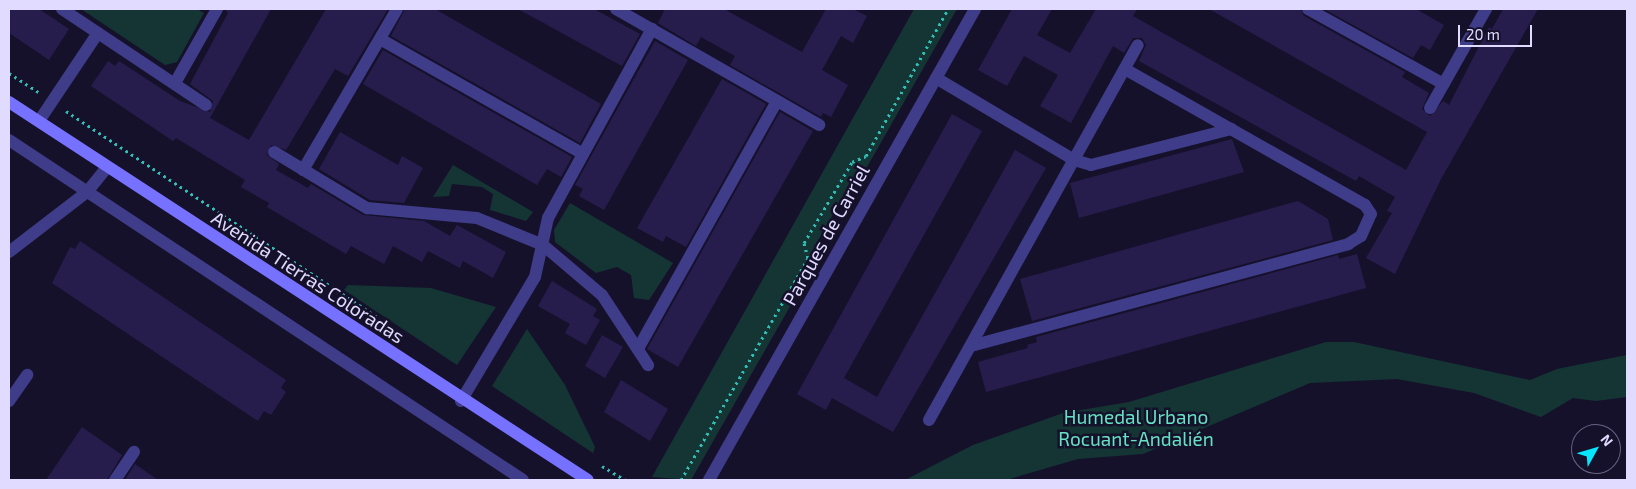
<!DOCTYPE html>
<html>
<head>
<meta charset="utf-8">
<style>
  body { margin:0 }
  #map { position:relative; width:1636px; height:489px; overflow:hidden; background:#16112b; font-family:"Exo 2",sans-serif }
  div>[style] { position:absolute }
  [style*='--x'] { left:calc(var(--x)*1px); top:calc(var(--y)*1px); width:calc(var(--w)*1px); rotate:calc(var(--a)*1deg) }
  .green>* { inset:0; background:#143534 }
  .building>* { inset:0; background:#271d4d }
  .path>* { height:3px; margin-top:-1.5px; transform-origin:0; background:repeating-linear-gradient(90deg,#30beb6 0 2.5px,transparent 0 6.5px) }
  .street>* { height:12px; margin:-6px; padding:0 6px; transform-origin:6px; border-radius:6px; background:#3f3c8a }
  .secondary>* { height:12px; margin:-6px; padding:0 6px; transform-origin:6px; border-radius:6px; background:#7672ff }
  span { translate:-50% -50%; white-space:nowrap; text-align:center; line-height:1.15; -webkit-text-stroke:5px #16112b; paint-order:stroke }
  .street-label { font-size:19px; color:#e0dbff }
  .park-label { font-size:19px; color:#65e2c3 }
  .frame { position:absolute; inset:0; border:10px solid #e0dbff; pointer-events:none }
  .north { position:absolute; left:1571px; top:424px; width:50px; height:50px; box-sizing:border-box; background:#16112b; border:1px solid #676280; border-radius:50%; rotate:51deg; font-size:14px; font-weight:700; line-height:20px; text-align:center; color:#e0dbff }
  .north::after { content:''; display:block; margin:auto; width:18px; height:22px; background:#07e5ff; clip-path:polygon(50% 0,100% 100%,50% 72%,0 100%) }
  .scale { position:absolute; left:1458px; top:25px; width:74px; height:22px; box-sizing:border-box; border:2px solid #e0dbff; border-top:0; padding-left:6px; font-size:15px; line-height:18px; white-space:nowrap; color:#e0dbff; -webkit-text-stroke:4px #16112b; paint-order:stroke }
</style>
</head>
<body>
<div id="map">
  <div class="green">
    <i style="clip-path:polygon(81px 9px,197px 9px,204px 13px,177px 62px,165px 65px)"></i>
    <i style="clip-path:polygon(914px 9px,957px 9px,867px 167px,860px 168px,813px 249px,816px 261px,691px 480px,652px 477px)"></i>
    <i style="clip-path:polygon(453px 165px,533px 212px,526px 221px,490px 210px,493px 194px,482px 187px,452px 184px,449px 196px,433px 197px)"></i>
    <i style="clip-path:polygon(570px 203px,673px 263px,649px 300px,634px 298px,631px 275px,617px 267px,596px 273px,555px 242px,554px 230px)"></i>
    <i style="clip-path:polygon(348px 285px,431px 288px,496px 307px,457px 365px,344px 290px)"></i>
    <i style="clip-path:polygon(527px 329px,565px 385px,595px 447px,593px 453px,492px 386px)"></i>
    <i style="clip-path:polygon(1326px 342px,1354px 342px,1530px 380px,1557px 369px,1627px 355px,1627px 397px,1596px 401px,1573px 398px,1541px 417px,1474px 393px,1397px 379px,1310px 383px,1143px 454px,1078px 459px,1006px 480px,905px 480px,973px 445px,1063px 413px,1129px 402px)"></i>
  </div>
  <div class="building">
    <i style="clip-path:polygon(9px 9px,39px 9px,69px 29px,49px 60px,9px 33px)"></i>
    <i style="clip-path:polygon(225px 9px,271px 9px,210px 118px,249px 140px,326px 9px,388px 9px,348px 76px,335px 69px,286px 150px,271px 145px,267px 155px,279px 164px,276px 170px,308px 188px,311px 184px,363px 215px,424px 221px,450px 236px,457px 225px,506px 252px,493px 278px,463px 261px,460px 268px,428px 251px,422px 262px,393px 246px,384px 264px,351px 246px,346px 254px,267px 207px,269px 203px,241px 187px,245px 180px,176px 138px,173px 141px,91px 86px,108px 61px,115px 66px,119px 61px,180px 101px,210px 112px,213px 101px,190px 84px,228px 13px)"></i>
    <i style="clip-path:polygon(405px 9px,435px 9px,601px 104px,580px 143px,391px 36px)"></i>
    <i style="clip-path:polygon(518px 9px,594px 9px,640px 34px,622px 66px)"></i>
    <i style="clip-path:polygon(665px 9px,724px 9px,802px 52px,826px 9px,853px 9px,867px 16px,853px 43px,841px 36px,822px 70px,848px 85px,831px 117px,823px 113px,821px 117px,730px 65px,735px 56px,701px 37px,696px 46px,658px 23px)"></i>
    <i style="clip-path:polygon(1012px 9px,1052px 9px,1037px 35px,1070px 53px,1096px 9px,1137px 9px,1133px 16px,1406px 170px,1427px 132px,1209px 9px,1300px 9px,1304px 16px,1405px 72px,1402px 77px,1429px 93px,1422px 109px,1430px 116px,1443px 101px,1449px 105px,1489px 27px,1492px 29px,1503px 9px,1538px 9px,1441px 179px,1395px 274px,1366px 258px,1392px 213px,1387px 211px,1395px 197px,1359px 176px,1356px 181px,1139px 61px,1146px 45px,1142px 38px,1133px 38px,1124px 53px,1113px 46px,1071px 123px,1040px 106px,1058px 75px,1024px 56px,1007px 86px,978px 70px)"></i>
    <i style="clip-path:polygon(1324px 9px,1416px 9px,1444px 25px,1430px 50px,1421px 45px,1413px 58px)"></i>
    <i style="clip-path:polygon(655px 41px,688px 60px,604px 210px,579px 196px,583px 189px,575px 185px)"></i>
    <i style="clip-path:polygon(383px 50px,572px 157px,561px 177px,547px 169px,537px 185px,363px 84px)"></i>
    <i style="clip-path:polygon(722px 79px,766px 104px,686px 247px,666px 236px,663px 242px,637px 228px)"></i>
    <i style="clip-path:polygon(780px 112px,813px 131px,678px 367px,647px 349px)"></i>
    <i style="clip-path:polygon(952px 114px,982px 131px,844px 378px,877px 397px,1015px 150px,1046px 168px,893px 432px,832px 398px,826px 410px,797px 394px)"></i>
    <i style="clip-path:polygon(340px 132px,398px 165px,402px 156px,423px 168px,404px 203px,370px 200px,319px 169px)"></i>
    <i style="clip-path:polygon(1232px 139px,1244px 172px,1079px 218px,1070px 183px)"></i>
    <i style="clip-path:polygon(1298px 201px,1328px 219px,1333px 240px,1032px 321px,1020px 279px)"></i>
    <i style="clip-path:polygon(80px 241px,286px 380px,281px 388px,286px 392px,271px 415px,264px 411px,258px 421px,52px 283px,70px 247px,75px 249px)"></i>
    <i style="clip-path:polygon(1357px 254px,1366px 288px,986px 392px,978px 362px,1028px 348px,1027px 345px,1037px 342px,1036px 337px,1338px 255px,1339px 259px)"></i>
    <i style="clip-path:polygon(552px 281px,597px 309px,593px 316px,600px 320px,586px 345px,565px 333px,570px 324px,538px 306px)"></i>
    <i style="clip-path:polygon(602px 335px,623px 347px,605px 378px,585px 366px)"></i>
    <i style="clip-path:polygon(621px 380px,668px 409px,650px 441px,604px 412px)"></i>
    <i style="clip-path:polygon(82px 427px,122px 455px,107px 480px,46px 480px)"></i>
    <i style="clip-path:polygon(135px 464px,158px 480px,125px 480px)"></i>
  </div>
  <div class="path">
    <i style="--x:9;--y:73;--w:35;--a:33"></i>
    <i style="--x:66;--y:111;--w:372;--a:33.5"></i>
    <i style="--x:602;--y:466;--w:27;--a:31"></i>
    <i style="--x:681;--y:480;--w:256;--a:-60.2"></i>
    <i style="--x:808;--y:258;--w:16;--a:-105"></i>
    <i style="--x:804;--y:243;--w:94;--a:-59.3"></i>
    <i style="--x:852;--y:162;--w:15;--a:-23"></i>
    <i style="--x:866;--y:156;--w:168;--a:-60.8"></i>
  </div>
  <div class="street">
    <i style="--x:62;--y:9;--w:173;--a:33.7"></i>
    <i style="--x:616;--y:9;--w:234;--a:29.7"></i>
    <i style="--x:1308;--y:9;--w:155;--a:28.9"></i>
    <i style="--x:380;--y:39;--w:233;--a:29.5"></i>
    <i style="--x:936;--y:78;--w:161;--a:30.7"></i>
    <i style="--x:1074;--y:160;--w:18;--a:16"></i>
    <i style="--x:1091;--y:165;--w:145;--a:-14.4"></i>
    <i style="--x:175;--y:83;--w:85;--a:-60.4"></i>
    <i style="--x:1430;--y:108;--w:114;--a:-60.5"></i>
    <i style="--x:39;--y:121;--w:106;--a:-56.2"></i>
    <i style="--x:9;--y:140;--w:616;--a:33.48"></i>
    <i style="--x:274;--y:152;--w:109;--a:31.1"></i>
    <i style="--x:367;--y:208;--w:110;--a:5.2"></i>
    <i style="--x:477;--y:218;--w:71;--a:22.2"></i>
    <i style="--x:543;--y:245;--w:77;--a:40.3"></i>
    <i style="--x:602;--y:295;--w:84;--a:56.7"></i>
    <i style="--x:303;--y:170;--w:186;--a:-59.7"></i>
    <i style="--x:9;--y:252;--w:98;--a:-37.6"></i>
    <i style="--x:87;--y:192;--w:32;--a:-51"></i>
    <i style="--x:971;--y:346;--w:391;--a:-15.1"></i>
    <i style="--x:1348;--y:244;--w:15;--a:-32"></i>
    <i style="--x:1361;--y:236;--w:24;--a:-66"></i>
    <i style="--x:1371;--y:214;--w:11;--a:-124"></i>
    <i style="--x:1365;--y:205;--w:276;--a:-150.5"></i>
    <i style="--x:639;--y:347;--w:282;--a:-60.7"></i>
    <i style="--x:9;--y:401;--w:32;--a:-55"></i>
    <i style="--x:461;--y:401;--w:144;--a:-59.2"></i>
    <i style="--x:535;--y:277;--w:60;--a:-77.6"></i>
    <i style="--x:548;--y:218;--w:216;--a:-61.2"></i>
    <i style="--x:929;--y:420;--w:429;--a:-60.9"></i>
    <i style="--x:115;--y:480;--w:34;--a:-56"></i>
    <i style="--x:709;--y:480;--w:541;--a:-60.54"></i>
  </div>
  <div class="secondary">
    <i style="--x:9;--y:102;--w:691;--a:33.14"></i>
  </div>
  <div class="street-label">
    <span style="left:826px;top:235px;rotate:-61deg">Parques de Carriel</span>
    <span style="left:308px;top:277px;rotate:33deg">Avenida Tierras Coloradas</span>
  </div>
  <div class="park-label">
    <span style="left:1136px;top:428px">Humedal Urbano<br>Rocuant-Andalién</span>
  </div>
  <div class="frame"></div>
  <div class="north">N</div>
  <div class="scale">20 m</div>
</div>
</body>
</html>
